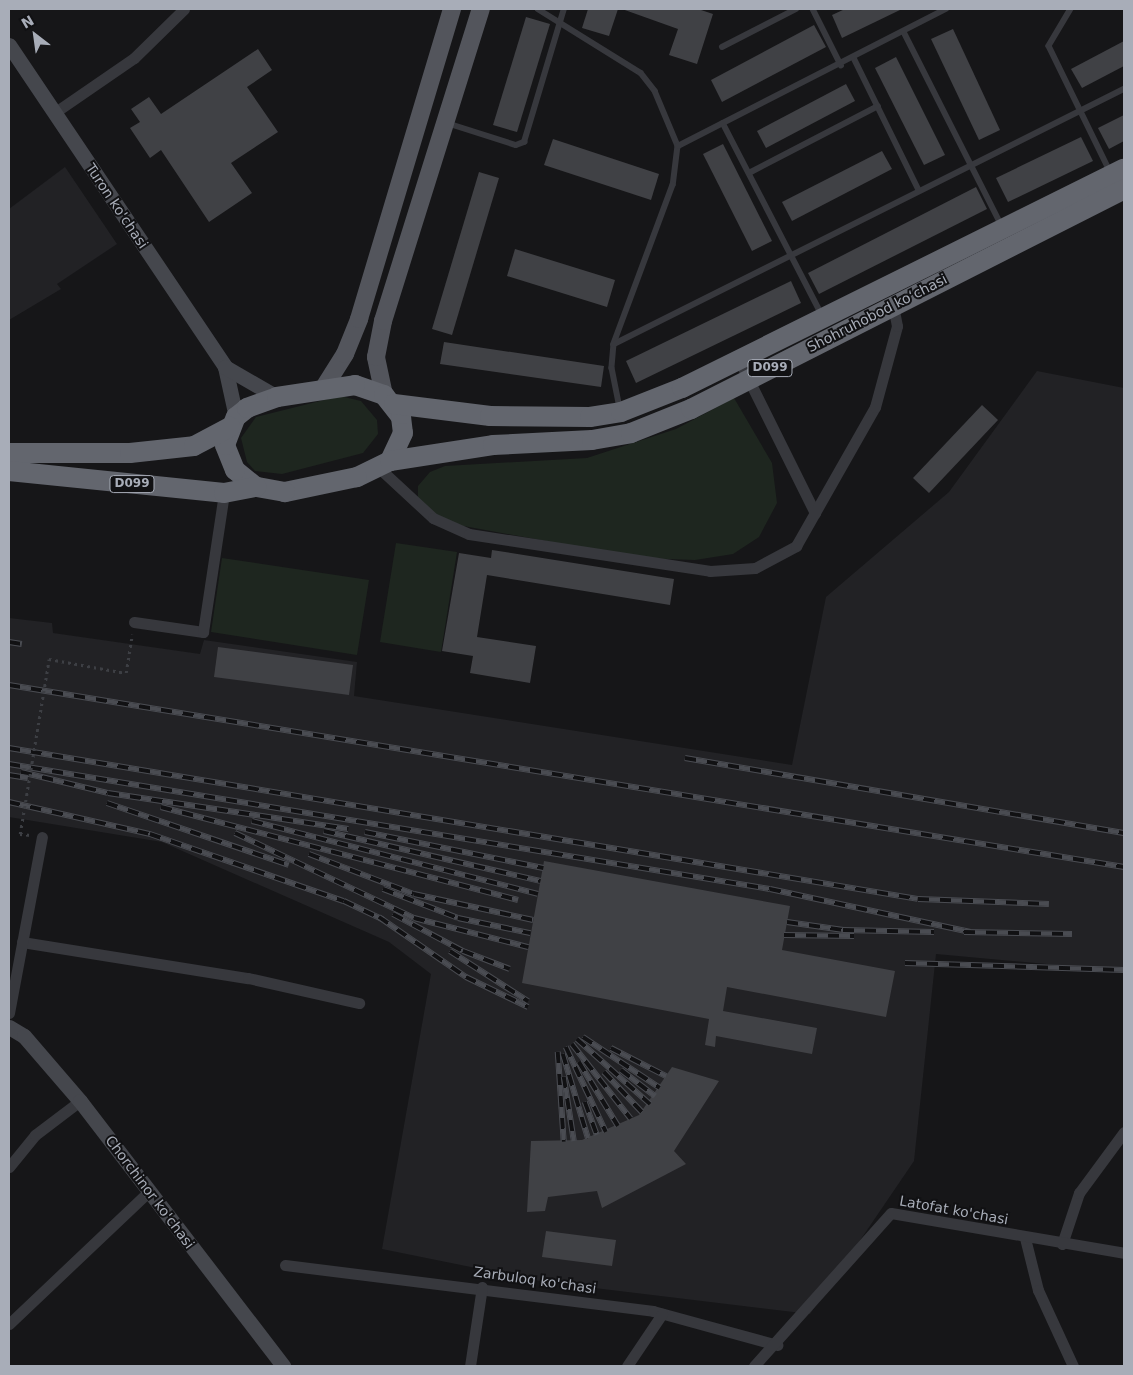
<!DOCTYPE html>
<html>
<head>
<meta charset="utf-8">
<style>
  body { margin:0 }
  #map { position:relative; width:1133px; height:1375px; overflow:hidden; background:#161618; font-family:"DejaVu Sans",sans-serif }
  div>[style] { position:absolute }
  [style*='--x'] { left:calc(var(--x)*1px); top:calc(var(--y)*1px); width:calc(var(--w)*1px); rotate:calc(var(--a)*1deg) }
  .built>* { inset:0; background:#222225 }
  .green>* { inset:0; background:#1e261f }
  .building>* { inset:0; background:#404145 }
  .path>* { height:2.5px; margin-top:-1.25px; transform-origin:0; background:repeating-linear-gradient(90deg,#3d3f44 0 2.5px,transparent 0 6.5px) }
  .lane>* { height:5.5px; margin:-2.75px; padding:0 2.75px; transform-origin:2.75px; border-radius:2.75px; background:#37383d }
  .street>* { height:11px; margin:-5.5px; padding:0 5.5px; transform-origin:5.5px; border-radius:5.5px; background:#37383d }
  .secondary>* { height:15px; margin:-7.5px; padding:0 7.5px; transform-origin:7.5px; border-radius:7.5px; background:#45474d }
  .primary>* { height:18px; margin:-9px; padding:0 9px; transform-origin:9px; border-radius:9px; background:#53555c }
  .highway>* { height:20px; margin:-10px; padding:0 10px; transform-origin:10px; border-radius:10px; background:#63666e }
  .rail>* { height:5.5px; margin-top:-2.75px; transform-origin:0; background:repeating-linear-gradient(90deg,#111113 0 11px,#4a4c52 0 22px); box-sizing:border-box; border-block:1px solid #4a4c52 }
  .path-bridge>* { height:2.5px; margin-top:-1.25px; transform-origin:0; background:repeating-linear-gradient(90deg,#3d3f44 0 2.5px,transparent 0 6.5px) }
  span { translate:-50% -50%; white-space:nowrap; text-align:center; line-height:1.15; -webkit-text-stroke:4px #111113; paint-order:stroke }
  .shield-label span { padding:1px 4px; background:#111113; border:1px solid; border-radius:4px; -webkit-text-stroke-width:0 }
  .shield-label { font-size:12px; color:#a8adb8; font-weight:700 }
  .street-label { font-size:14px; color:#a8adb8 }
  .frame { position:absolute; inset:0; border:10px solid #a8adb8; pointer-events:none }
  .north { position:absolute; left:10px; top:10px; width:50px; height:50px; -webkit-text-stroke:4px #111113; paint-order:stroke; rotate:330deg; font-size:14px; font-weight:700; line-height:20px; text-align:center; color:#a8adb8 }
  .north::after { content:''; display:block; margin:auto; width:18px; height:22px; background:#a8adb8; clip-path:polygon(50% 0,100% 100%,50% 72%,0 100%) }
</style>
</head>
<body>
<div id="map">
  <div class="built">
    <i style="clip-path:polygon(65px 167px,117px 244px,57px 284px,61px 289px,9px 320px,9px 209px)"></i>
    <i style="clip-path:polygon(1037px 371px,1124px 388px,1124px 971px,936px 954px,914px 1161px,810px 1314px,545px 1282px,382px 1249px,431px 974px,389px 942px,162px 842px,9px 817px,9px 618px,52px 623px,53px 633px,200px 654px,204px 640px,357px 662px,354px 696px,792px 765px,826px 597px,949px 492px)"></i>
  </div>
  <div class="green">
    <i style="clip-path:polygon(340px 396px,361px 401px,377px 420px,378px 434px,363px 453px,282px 474px,255px 471px,247px 462px,241px 438px,256px 417px)"></i>
    <i style="clip-path:polygon(734px 398px,772px 463px,777px 503px,759px 537px,733px 554px,695px 560px,640px 558px,458px 525px,428px 511px,418px 500px,418px 486px,430px 472px,445px 466px,587px 458px,676px 429px)"></i>
    <i style="clip-path:polygon(396px 543px,457px 552px,441px 652px,380px 642px)"></i>
    <i style="clip-path:polygon(222px 558px,369px 580px,357px 655px,211px 632px)"></i>
  </div>
  <div class="building">
    <i style="clip-path:polygon(588px 9px,618px 9px,609px 36px,582px 28px)"></i>
    <i style="clip-path:polygon(622px 9px,698px 9px,713px 14px,697px 64px,669px 55px,678px 29px)"></i>
    <i style="clip-path:polygon(845px 9px,902px 9px,842px 38px,832px 15px)"></i>
    <i style="clip-path:polygon(526px 17px,550px 24px,517px 132px,493px 125px)"></i>
    <i style="clip-path:polygon(814px 25px,826px 47px,722px 102px,711px 80px)"></i>
    <i style="clip-path:polygon(953px 29px,1000px 130px,979px 140px,931px 39px)"></i>
    <i style="clip-path:polygon(1124px 41px,1124px 66px,1082px 88px,1071px 69px)"></i>
    <i style="clip-path:polygon(258px 49px,272px 70px,247px 87px,278px 132px,231px 163px,252px 193px,209px 222px,161px 150px,150px 158px,130px 128px,140px 122px,131px 109px,149px 97px,161px 114px)"></i>
    <i style="clip-path:polygon(896px 57px,945px 155px,924px 165px,875px 68px)"></i>
    <i style="clip-path:polygon(846px 84px,855px 101px,766px 148px,757px 131px)"></i>
    <i style="clip-path:polygon(1124px 115px,1124px 141px,1109px 149px,1098px 128px)"></i>
    <i style="clip-path:polygon(1081px 137px,1093px 161px,1008px 202px,996px 178px)"></i>
    <i style="clip-path:polygon(553px 139px,659px 174px,651px 200px,544px 165px)"></i>
    <i style="clip-path:polygon(723px 144px,772px 241px,752px 251px,703px 154px)"></i>
    <i style="clip-path:polygon(882px 151px,892px 169px,792px 221px,782px 202px)"></i>
    <i style="clip-path:polygon(479px 172px,499px 178px,452px 335px,432px 329px)"></i>
    <i style="clip-path:polygon(976px 187px,987px 209px,819px 294px,808px 273px)"></i>
    <i style="clip-path:polygon(515px 249px,615px 280px,607px 307px,507px 276px)"></i>
    <i style="clip-path:polygon(791px 281px,801px 303px,636px 383px,626px 361px)"></i>
    <i style="clip-path:polygon(444px 342px,604px 366px,601px 387px,440px 364px)"></i>
    <i style="clip-path:polygon(982px 405px,998px 420px,929px 493px,913px 478px)"></i>
    <i style="clip-path:polygon(492px 550px,674px 579px,670px 605px,487px 575px,477px 637px,536px 646px,530px 683px,470px 673px,473px 656px,442px 651px,459px 553px,491px 558px)"></i>
    <i style="clip-path:polygon(218px 647px,353px 665px,349px 695px,214px 677px)"></i>
    <i style="clip-path:polygon(544px 861px,790px 906px,782px 950px,895px 971px,886px 1017px,727px 987px,723px 1011px,817px 1028px,812px 1054px,716px 1036px,715px 1047px,705px 1045px,709px 1019px,522px 983px)"></i>
    <i style="clip-path:polygon(672px 1067px,719px 1081px,674px 1151px,686px 1164px,602px 1208px,597px 1191px,548px 1197px,545px 1211px,527px 1212px,531px 1141px,582px 1140px,639px 1115px)"></i>
    <i style="clip-path:polygon(546px 1231px,616px 1240px,612px 1266px,542px 1257px)"></i>
  </div>
  <div class="path">
    <i style="--x:49;--y:659;--w:78;--a:10.3"></i>
    <i style="--x:126;--y:673;--w:39;--a:-81"></i>
    <i style="--x:20;--y:834;--w:11;--a:5"></i>
  </div>
  <div class="lane">
    <i style="--x:538;--y:9;--w:121;--a:31.9"></i>
    <i style="--x:641;--y:73;--w:23;--a:52"></i>
    <i style="--x:655;--y:91;--w:60;--a:67.3"></i>
    <i style="--x:678;--y:146;--w:39;--a:97"></i>
    <i style="--x:673;--y:185;--w:170;--a:110.4"></i>
    <i style="--x:614;--y:344;--w:24;--a:95"></i>
    <i style="--x:612;--y:368;--w:41;--a:78.7"></i>
    <i style="--x:813;--y:9;--w:63;--a:63.4"></i>
    <i style="--x:1071;--y:9;--w:43;--a:120.7"></i>
    <i style="--x:1049;--y:46;--w:139;--a:64"></i>
    <i style="--x:904;--y:32;--w:217;--a:63.2"></i>
    <i style="--x:722;--y:47;--w:83;--a:-27.2"></i>
    <i style="--x:854;--y:58;--w:147;--a:63.8"></i>
    <i style="--x:447;--y:123;--w:72;--a:17.7"></i>
    <i style="--x:516;--y:145;--w:9;--a:-21"></i>
    <i style="--x:524;--y:142;--w:139;--a:-73.3"></i>
    <i style="--x:723;--y:123;--w:216;--a:62.7"></i>
    <i style="--x:678;--y:146;--w:301;--a:-27.1"></i>
    <i style="--x:749;--y:173;--w:145;--a:-27.4"></i>
    <i style="--x:614;--y:344;--w:570;--a:-26.57"></i>
  </div>
  <div class="street">
    <i style="--x:54;--y:113;--w:97;--a:-34.5"></i>
    <i style="--x:134;--y:58;--w:70;--a:-44.4"></i>
    <i style="--x:739;--y:360;--w:171;--a:63.6"></i>
    <i style="--x:379;--y:468;--w:74;--a:42.8"></i>
    <i style="--x:433;--y:518;--w:39;--a:24"></i>
    <i style="--x:469;--y:534;--w:244;--a:8.7"></i>
    <i style="--x:710;--y:571;--w:45;--a:-3.8"></i>
    <i style="--x:755;--y:568;--w:47;--a:-28.2"></i>
    <i style="--x:796;--y:546;--w:160;--a:-60.4"></i>
    <i style="--x:875;--y:407;--w:84;--a:-74.8"></i>
    <i style="--x:897;--y:326;--w:21;--a:-101"></i>
    <i style="--x:134;--y:622;--w:70;--a:8.2"></i>
    <i style="--x:203;--y:632;--w:141;--a:-81.4"></i>
    <i style="--x:22;--y:942;--w:229;--a:9.1"></i>
    <i style="--x:248;--y:978;--w:114;--a:12.7"></i>
    <i style="--x:9;--y:1013;--w:179;--a:-79.4"></i>
    <i style="--x:9;--y:1167;--w:41;--a:-50.9"></i>
    <i style="--x:35;--y:1135;--w:56;--a:-37.1"></i>
    <i style="--x:1025;--y:1238;--w:54;--a:76"></i>
    <i style="--x:1038;--y:1290;--w:84;--a:65.3"></i>
    <i style="--x:1062;--y:1244;--w:54;--a:-71.6"></i>
    <i style="--x:1079;--y:1193;--w:76;--a:-53.6"></i>
    <i style="--x:285;--y:1265;--w:371;--a:7.1"></i>
    <i style="--x:653;--y:1311;--w:129;--a:15.3"></i>
    <i style="--x:9;--y:1324;--w:193;--a:-43.5"></i>
    <i style="--x:470;--y:1366;--w:80;--a:-81.4"></i>
    <i style="--x:627;--y:1366;--w:63;--a:-56.1"></i>
    <i style="--x:754;--y:1366;--w:205;--a:-48.2"></i>
    <i style="--x:891;--y:1213;--w:236;--a:9.7"></i>
  </div>
  <div class="secondary">
    <i style="--x:9;--y:45;--w:388;--a:56.1"></i>
    <i style="--x:225;--y:367;--w:51;--a:77.6"></i>
    <i style="--x:225;--y:367;--w:60;--a:30"></i>
    <i style="--x:9;--y:1027;--w:17;--a:31"></i>
    <i style="--x:24;--y:1036;--w:86;--a:49.3"></i>
    <i style="--x:80;--y:1101;--w:334;--a:52.5"></i>
  </div>
  <div class="primary">
    <i style="--x:323;--y:389;--w:41;--a:-57.8"></i>
    <i style="--x:345;--y:354;--w:38;--a:-68"></i>
    <i style="--x:359;--y:319;--w:324;--a:-73.3"></i>
    <i style="--x:384;--y:395;--w:39;--a:-102"></i>
    <i style="--x:376;--y:357;--w:37;--a:-79"></i>
    <i style="--x:383;--y:321;--w:327;--a:-72.6"></i>
  </div>
  <div class="highway">
    <i style="--x:355;--y:385;--w:31;--a:19"></i>
    <i style="--x:384;--y:395;--w:28;--a:52"></i>
    <i style="--x:401;--y:417;--w:16;--a:83"></i>
    <i style="--x:403;--y:433;--w:31;--a:115"></i>
    <i style="--x:390;--y:461;--w:37;--a:154"></i>
    <i style="--x:357;--y:477;--w:74;--a:168.2"></i>
    <i style="--x:285;--y:492;--w:29;--a:-170"></i>
    <i style="--x:256;--y:487;--w:27;--a:-141"></i>
    <i style="--x:235;--y:470;--w:27;--a:-112"></i>
    <i style="--x:225;--y:445;--w:30;--a:-69"></i>
    <i style="--x:236;--y:417;--w:14;--a:-39"></i>
    <i style="--x:247;--y:408;--w:32;--a:-20"></i>
    <i style="--x:277;--y:397;--w:79;--a:-8.7"></i>
    <i style="--x:394;--y:404;--w:97;--a:7.1"></i>
    <i style="--x:490;--y:416;--w:100;--a:0.6"></i>
    <i style="--x:590;--y:417;--w:31;--a:-9"></i>
    <i style="--x:621;--y:412;--w:66;--a:-21.5"></i>
    <i style="--x:682;--y:388;--w:493;--a:-26.4"></i>
    <i style="--x:9;--y:453;--w:121;--a:0"></i>
    <i style="--x:130;--y:453;--w:64;--a:-6.2"></i>
    <i style="--x:194;--y:446;--w:41;--a:-27.8"></i>
    <i style="--x:390;--y:461;--w:104;--a:-8.8"></i>
    <i style="--x:493;--y:445;--w:99;--a:-2.9"></i>
    <i style="--x:592;--y:440;--w:40;--a:-10"></i>
    <i style="--x:631;--y:433;--w:65;--a:-21.8"></i>
    <i style="--x:691;--y:409;--w:486;--a:-26.9"></i>
    <i style="--x:9;--y:471;--w:216;--a:5.8"></i>
    <i style="--x:224;--y:493;--w:33;--a:-11"></i>
  </div>
  <div class="rail">
    <i style="--x:9;--y:642;--w:13;--a:9"></i>
    <i style="--x:9;--y:685;--w:1130;--a:9.27"></i>
    <i style="--x:9;--y:748;--w:921;--a:9.43"></i>
    <i style="--x:918;--y:899;--w:131;--a:2.2"></i>
    <i style="--x:685;--y:758;--w:445;--a:9.7"></i>
    <i style="--x:9;--y:764;--w:771;--a:9.33"></i>
    <i style="--x:770;--y:889;--w:205;--a:12.1"></i>
    <i style="--x:21;--y:772;--w:89;--a:13.6"></i>
    <i style="--x:108;--y:793;--w:243;--a:8.5"></i>
    <i style="--x:9;--y:775;--w:19;--a:9"></i>
    <i style="--x:9;--y:802;--w:145;--a:12.8"></i>
    <i style="--x:150;--y:834;--w:205;--a:19.1"></i>
    <i style="--x:344;--y:901;--w:44;--a:25.4"></i>
    <i style="--x:107;--y:803;--w:192;--a:18.8"></i>
    <i style="--x:161;--y:807;--w:369;--a:14.6"></i>
    <i style="--x:252;--y:821;--w:295;--a:14.3"></i>
    <i style="--x:324;--y:831;--w:222;--a:13"></i>
    <i style="--x:365;--y:832;--w:182;--a:11.4"></i>
    <i style="--x:235;--y:833;--w:198;--a:25.4"></i>
    <i style="--x:414;--y:918;--w:118;--a:14.3"></i>
    <i style="--x:309;--y:854;--w:112;--a:20.9"></i>
    <i style="--x:414;--y:894;--w:122;--a:12.3"></i>
    <i style="--x:383;--y:889;--w:80;--a:21.1"></i>
    <i style="--x:458;--y:918;--w:74;--a:11.8"></i>
    <i style="--x:393;--y:914;--w:79;--a:27.9"></i>
    <i style="--x:463;--y:951;--w:50;--a:21"></i>
    <i style="--x:379;--y:917;--w:106;--a:34.6"></i>
    <i style="--x:466;--y:977;--w:69;--a:25.8"></i>
    <i style="--x:787;--y:922;--w:57;--a:8.1"></i>
    <i style="--x:843;--y:930;--w:91;--a:1.3"></i>
    <i style="--x:964;--y:932;--w:108;--a:1.1"></i>
    <i style="--x:784;--y:935;--w:70;--a:0.8"></i>
    <i style="--x:450;--y:951;--w:93;--a:32.7"></i>
    <i style="--x:905;--y:963;--w:219;--a:1.8"></i>
    <i style="--x:583;--y:1037;--w:92;--a:33.5"></i>
    <i style="--x:577;--y:1039;--w:98;--a:41.7"></i>
    <i style="--x:572;--y:1044;--w:95;--a:51.8"></i>
    <i style="--x:566;--y:1047;--w:94;--a:64.8"></i>
    <i style="--x:611;--y:1048;--w:62;--a:27"></i>
    <i style="--x:558;--y:1052;--w:90;--a:86.2"></i>
    <i style="--x:563;--y:1054;--w:88;--a:73.4"></i>
    <i style="--x:579;--y:1062;--w:75;--a:58.6"></i>
    <i style="--x:621;--y:1070;--w:43;--a:37.4"></i>
    <i style="--x:604;--y:1072;--w:55;--a:46.5"></i>
    <i style="--x:564;--y:1077;--w:65;--a:81.1"></i>
    <i style="--x:585;--y:1102;--w:35;--a:70"></i>
  </div>
  <div class="path-bridge">
    <i style="--x:20;--y:834;--w:177;--a:-80.6"></i>
  </div>
  <div class="shield-label">
    <span style="left:770px;top:368px">D099</span>
    <span style="left:132px;top:484px">D099</span>
  </div>
  <div class="street-label">
    <span style="left:117px;top:206px;rotate:56deg">Turon ko'chasi</span>
    <span style="left:877px;top:313px;rotate:-27deg">Shohruhobod koʻchasi</span>
    <span style="left:150px;top:1192px;rotate:53deg">Chorchinor ko'chasi</span>
    <span style="left:954px;top:1210px;rotate:10deg">Latofat ko'chasi</span>
    <span style="left:535px;top:1280px;rotate:8deg">Zarbuloq ko'chasi</span>
  </div>
  <div class="frame"></div>
  <div class="north">N</div>
</div>
</body>
</html>
